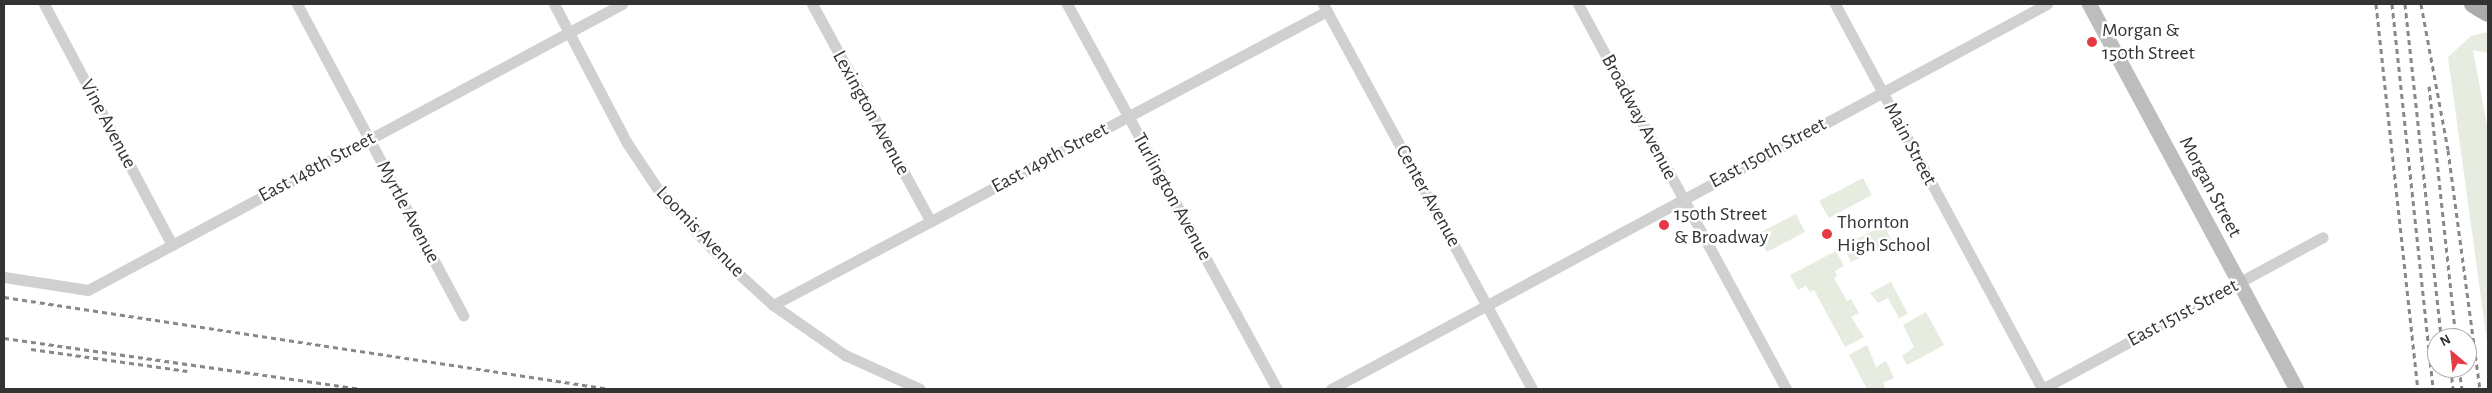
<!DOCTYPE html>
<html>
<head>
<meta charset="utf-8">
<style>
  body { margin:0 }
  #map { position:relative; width:2492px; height:393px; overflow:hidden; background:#fff; font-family:"Alegreya Sans",sans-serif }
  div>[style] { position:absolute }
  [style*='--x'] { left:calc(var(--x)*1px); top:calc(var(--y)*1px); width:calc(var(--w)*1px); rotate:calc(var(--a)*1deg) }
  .green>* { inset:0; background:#e6ecdf }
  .street>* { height:11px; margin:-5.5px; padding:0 5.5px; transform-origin:5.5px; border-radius:5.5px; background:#d0d0d0 }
  .secondary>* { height:15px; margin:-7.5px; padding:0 7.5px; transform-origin:7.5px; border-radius:7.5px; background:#bdbdbd }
  .primary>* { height:18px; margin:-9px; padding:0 9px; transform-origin:9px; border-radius:9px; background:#ababab }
  .rail>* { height:3px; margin-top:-1.5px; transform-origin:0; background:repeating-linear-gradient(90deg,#888 0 5px,transparent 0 9px) }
  .dots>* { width:14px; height:14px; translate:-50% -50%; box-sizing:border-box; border:2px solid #fff; border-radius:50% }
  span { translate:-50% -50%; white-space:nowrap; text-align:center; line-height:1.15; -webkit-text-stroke:5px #fff; paint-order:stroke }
  .poi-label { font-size:20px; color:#333 }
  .left { translate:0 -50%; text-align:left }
  .street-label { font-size:20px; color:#333 }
  .frame { position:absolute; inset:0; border:5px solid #333; pointer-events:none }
  .north { position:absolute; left:2427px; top:328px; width:50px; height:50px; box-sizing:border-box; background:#fff; border:1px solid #adadad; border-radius:50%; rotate:332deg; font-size:14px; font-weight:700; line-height:20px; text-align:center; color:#333 }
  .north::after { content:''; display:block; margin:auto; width:18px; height:22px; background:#e63946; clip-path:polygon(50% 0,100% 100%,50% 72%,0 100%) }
</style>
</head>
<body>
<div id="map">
  <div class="green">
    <i style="clip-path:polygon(2488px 32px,2488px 53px,2473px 50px,2488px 131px,2488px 349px,2448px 57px,2471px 36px)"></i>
    <i style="clip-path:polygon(1863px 178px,1872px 195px,1829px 218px,1819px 201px)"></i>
    <i style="clip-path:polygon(1796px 214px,1805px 232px,1767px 252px,1757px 234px)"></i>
    <i style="clip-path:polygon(1884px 225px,1892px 241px,1851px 262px,1843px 246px)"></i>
    <i style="clip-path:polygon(1836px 251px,1844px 266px,1835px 271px,1837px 276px,1834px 278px,1847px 301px,1851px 299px,1859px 313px,1851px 317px,1864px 337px,1845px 347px,1814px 290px,1810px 292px,1806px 286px,1798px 290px,1790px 275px)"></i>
    <i style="clip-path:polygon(1891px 282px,1908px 314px,1899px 318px,1888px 298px,1878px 303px,1870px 293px)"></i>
    <i style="clip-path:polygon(1926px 312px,1944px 345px,1907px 365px,1902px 356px,1914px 347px,1903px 325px)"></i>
    <i style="clip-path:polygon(1867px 345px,1876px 367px,1886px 361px,1894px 378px,1883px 383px,1886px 389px,1867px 389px,1849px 355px)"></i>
  </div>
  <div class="street">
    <i style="--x:44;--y:4;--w:273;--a:62"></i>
    <i style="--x:297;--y:4;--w:353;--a:61.9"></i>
    <i style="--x:554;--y:4;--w:157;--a:62.3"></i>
    <i style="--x:627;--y:143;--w:65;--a:56.3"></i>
    <i style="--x:663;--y:197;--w:80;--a:46.5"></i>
    <i style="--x:718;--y:255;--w:74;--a:42.3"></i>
    <i style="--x:773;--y:305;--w:88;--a:34.8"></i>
    <i style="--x:845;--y:355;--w:82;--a:24.4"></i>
    <i style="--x:812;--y:4;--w:248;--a:61.4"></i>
    <i style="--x:1067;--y:4;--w:439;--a:61.4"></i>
    <i style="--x:1323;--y:4;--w:438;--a:61.5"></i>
    <i style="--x:1578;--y:4;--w:438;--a:61.6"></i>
    <i style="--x:1835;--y:4;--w:437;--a:61.7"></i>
    <i style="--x:4;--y:277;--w:85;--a:8.8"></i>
    <i style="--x:88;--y:290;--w:606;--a:-28.17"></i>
    <i style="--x:773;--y:305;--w:627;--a:-27.95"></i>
    <i style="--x:1331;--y:389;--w:813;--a:-28.27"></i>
    <i style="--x:2042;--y:389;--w:319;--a:-28.4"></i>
  </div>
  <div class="secondary">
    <i style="--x:2089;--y:4;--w:437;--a:61.7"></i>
  </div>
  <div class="primary">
    <i style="--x:2473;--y:4;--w:17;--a:31"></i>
  </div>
  <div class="rail">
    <i style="--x:2376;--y:4;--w:387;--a:83.8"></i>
    <i style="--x:2392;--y:4;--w:387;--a:83.9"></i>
    <i style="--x:2405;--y:4;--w:336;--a:83.8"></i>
    <i style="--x:2421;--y:4;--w:148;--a:79.5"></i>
    <i style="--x:2448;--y:150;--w:241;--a:82.4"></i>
    <i style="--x:2429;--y:86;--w:253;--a:83.9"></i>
    <i style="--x:4;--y:297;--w:613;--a:8.63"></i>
    <i style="--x:4;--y:338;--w:363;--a:8.1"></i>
    <i style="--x:31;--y:349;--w:158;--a:8"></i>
    <i style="--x:2451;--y:368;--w:21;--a:85"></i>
    <i style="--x:2459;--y:368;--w:21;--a:82"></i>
  </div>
  <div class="dots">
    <i style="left:2092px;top:42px;background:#e63946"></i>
    <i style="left:1664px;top:225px;background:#e63946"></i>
    <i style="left:1827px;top:234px;background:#e63946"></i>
  </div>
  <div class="poi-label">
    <span class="left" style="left:2102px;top:42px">Morgan &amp;<br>150th Street</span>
    <span class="left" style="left:1674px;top:226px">150th Street<br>&amp; Broadway</span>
    <span class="left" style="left:1837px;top:234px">Thornton<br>High School</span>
  </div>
  <div class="street-label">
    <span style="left:871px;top:113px;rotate:61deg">Lexington Avenue</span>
    <span style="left:1639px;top:117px;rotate:62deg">Broadway Avenue</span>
    <span style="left:108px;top:124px;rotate:62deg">Vine Avenue</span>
    <span style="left:1910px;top:144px;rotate:62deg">Main Street</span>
    <span style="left:1768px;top:153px;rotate:-28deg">East 150th Street</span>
    <span style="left:1050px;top:158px;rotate:-28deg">East 149th Street</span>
    <span style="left:317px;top:167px;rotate:-28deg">East 148th Street</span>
    <span style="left:2210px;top:187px;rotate:62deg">Morgan Street</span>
    <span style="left:1428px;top:196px;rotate:61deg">Center Avenue</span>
    <span style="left:1172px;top:197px;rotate:61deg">Turlington Avenue</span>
    <span style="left:408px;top:212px;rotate:62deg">Myrtle Avenue</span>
    <span style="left:700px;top:232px;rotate:46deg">Loomis Avenue</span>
    <span style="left:2183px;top:313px;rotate:-28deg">East 151st Street</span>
  </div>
  <div class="frame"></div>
  <div class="north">N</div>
</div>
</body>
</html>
